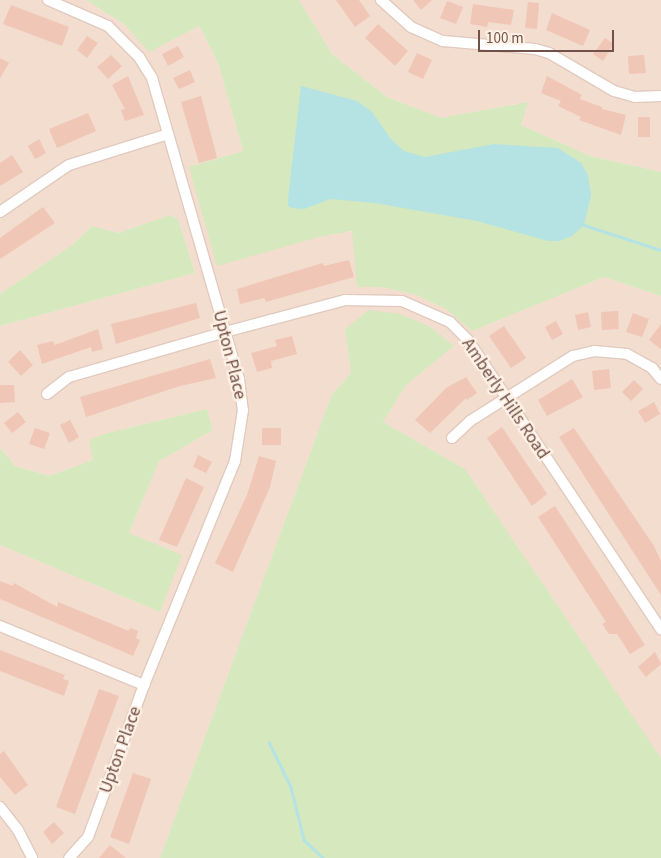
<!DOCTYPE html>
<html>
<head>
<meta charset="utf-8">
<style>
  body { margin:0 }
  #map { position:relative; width:661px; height:858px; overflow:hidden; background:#fbeddf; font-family:"Source Sans 3",sans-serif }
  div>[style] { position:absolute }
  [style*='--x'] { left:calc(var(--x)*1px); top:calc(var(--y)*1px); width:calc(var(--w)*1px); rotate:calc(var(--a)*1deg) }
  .residential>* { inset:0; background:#f3ddce }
  .green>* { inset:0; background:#d5e8be }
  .water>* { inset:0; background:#b5e3e4 }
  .stream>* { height:2.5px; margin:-1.25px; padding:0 1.25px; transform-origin:1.25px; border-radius:1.25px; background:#b5e3e4 }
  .building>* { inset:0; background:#f0c6b7 }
  .roads { filter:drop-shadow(1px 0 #e1cabf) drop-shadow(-1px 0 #e1cabf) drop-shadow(0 1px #e1cabf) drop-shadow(0 -1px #e1cabf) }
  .street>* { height:10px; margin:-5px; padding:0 5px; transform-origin:5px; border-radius:5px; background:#fff }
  span { translate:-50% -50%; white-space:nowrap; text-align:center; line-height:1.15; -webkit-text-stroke:4.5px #fff1e5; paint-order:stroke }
  .street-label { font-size:18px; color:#715148 }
  .scale { position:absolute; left:478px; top:30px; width:136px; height:22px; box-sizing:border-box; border:2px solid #715148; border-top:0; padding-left:6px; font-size:15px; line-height:18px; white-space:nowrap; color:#715148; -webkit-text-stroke:4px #fff1e5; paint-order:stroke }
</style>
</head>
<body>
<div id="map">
  <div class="residential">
    <i style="clip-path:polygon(0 0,86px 0,124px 24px,149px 51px,199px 26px,218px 63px,243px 151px,189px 167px,319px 237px,353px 231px,358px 287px,381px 287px,414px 294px,446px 309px,472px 331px,604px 277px,661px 296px,661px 759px,465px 469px,383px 422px,406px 385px,454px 346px,345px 329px,351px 373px,332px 394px,160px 858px,0 858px,0 545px,160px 612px,129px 533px,159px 461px,213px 430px,207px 409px,107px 433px,90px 440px,93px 460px,49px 476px,15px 466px,0 448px,0 326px,195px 273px,178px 219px,170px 215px,119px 233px,92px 226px,72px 245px,0 294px)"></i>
    <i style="clip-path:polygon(299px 0,661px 0,661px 172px,590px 156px,521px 125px,527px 102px,441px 118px,387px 97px,332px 54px)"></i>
  </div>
  <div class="green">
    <i style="clip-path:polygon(86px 0,299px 0,332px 54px,387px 97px,441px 118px,528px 102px,521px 125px,590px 156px,661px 172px,661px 296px,604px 277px,472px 331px,446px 309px,414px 294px,381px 287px,357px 287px,352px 231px,319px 237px,217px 266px,189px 167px,243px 151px,218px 63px,199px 26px,149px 52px,124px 24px)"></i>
    <i style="clip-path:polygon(170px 215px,178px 219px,195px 273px,0 326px,0 294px,72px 245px,92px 226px,119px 233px)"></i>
    <i style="clip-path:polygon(369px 310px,400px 314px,429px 326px,454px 346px,406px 385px,383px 422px,465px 469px,661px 758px,661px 858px,160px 858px,332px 394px,351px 373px,345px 329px)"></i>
    <i style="clip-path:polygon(207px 409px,213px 430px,159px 461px,129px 533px,182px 555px,160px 612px,0 545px,0 448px,15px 466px,49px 476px,93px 460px,89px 440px,107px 433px)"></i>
  </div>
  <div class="water">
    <i style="clip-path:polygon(301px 86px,357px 101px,372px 112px,391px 139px,404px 151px,425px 157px,494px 144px,558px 148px,581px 163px,588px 175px,591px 195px,584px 225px,572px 236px,559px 241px,548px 241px,477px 221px,375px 203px,330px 199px,304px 209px,292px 208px,288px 206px,288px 199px)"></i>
  </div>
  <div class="stream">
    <i style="--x:584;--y:225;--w:81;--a:18"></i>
    <i style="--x:269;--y:742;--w:50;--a:63.9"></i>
    <i style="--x:291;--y:787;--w:55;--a:76.2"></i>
    <i style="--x:304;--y:840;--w:26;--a:43"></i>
  </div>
  <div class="building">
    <i style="clip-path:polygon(336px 0,359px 0,370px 16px,355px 27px)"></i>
    <i style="clip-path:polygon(413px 0,432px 0,421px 10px)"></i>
    <i style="clip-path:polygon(447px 1px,463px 7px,456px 24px,440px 18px)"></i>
    <i style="clip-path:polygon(528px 2px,539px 3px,537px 29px,525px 28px)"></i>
    <i style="clip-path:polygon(473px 4px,514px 10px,511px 25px,488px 22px,487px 27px,470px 24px)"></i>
    <i style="clip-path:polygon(11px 5px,69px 27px,62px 46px,3px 24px)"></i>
    <i style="clip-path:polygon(552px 13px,590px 30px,583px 46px,546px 30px)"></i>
    <i style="clip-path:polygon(378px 24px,408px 51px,395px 66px,365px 38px)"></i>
    <i style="clip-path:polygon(87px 36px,98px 43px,87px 58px,77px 50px)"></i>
    <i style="clip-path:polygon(605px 38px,614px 44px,603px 61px,593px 54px)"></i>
    <i style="clip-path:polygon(178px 46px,184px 57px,168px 66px,162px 54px)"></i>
    <i style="clip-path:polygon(417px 53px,432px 60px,423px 79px,408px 72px)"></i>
    <i style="clip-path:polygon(111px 55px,122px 66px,108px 79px,97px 67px)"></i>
    <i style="clip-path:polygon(644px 55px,646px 73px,629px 74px,628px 56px)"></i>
    <i style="clip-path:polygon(0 58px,9px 63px,0 78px)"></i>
    <i style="clip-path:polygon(190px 70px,195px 82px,179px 89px,173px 78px)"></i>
    <i style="clip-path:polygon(128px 76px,144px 115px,125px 121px,121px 110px,125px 109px,112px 85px)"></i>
    <i style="clip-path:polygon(547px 76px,582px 95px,580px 99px,602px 107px,602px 109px,626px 115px,621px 135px,579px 120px,581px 117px,558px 106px,561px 101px,541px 93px)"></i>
    <i style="clip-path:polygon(201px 96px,217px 158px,199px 163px,181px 102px)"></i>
    <i style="clip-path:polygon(88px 113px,96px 131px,57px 148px,49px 129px)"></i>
    <i style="clip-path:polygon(638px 117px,650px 117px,650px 137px,638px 137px)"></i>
    <i style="clip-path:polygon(39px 139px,46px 153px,35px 159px,28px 146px)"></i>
    <i style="clip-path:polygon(12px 155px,23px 172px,0 186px,0 163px)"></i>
    <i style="clip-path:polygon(43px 207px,55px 223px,0 259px,0 238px)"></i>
    <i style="clip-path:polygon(349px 260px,354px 277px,266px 302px,264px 298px,240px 304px,237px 289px,323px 263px,324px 266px)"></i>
    <i style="clip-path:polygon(196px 303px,200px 318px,116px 344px,111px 324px)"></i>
    <i style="clip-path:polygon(618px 311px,619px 329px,602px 330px,601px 312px)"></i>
    <i style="clip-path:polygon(588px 312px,591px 327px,578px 330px,575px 315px)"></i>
    <i style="clip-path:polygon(633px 313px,649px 319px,642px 337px,626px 332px)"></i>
    <i style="clip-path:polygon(556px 321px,563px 334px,552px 340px,545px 327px)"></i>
    <i style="clip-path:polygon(661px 324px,661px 349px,649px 340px)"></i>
    <i style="clip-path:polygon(504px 326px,526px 358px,511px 368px,489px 336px)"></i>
    <i style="clip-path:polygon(98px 329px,103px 349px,92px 352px,91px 347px,42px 364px,37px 345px,53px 341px,55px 345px)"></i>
    <i style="clip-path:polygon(292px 336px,297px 354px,271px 361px,272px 368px,257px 372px,251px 353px,277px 346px,275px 340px)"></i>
    <i style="clip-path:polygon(20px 350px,33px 365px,21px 376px,8px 362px)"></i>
    <i style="clip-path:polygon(210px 359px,216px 378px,180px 386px,86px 417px,80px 397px)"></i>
    <i style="clip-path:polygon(609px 369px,611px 388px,594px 390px,592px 371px)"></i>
    <i style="clip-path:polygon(466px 377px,477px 393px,467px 400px,466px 398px,430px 433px,415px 420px,446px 388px)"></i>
    <i style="clip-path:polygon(572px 379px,583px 397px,547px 416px,538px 400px)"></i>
    <i style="clip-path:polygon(634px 380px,643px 389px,631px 401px,622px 392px)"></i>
    <i style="clip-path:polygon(0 385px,14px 385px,15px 402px,0 403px)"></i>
    <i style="clip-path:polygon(654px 402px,660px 414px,645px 423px,638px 411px)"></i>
    <i style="clip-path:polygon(18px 412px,26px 422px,12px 433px,4px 423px)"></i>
    <i style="clip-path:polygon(70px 420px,79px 437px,69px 443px,60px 425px)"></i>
    <i style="clip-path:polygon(502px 427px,547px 494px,532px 506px,487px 438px)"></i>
    <i style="clip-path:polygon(35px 428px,50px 433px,44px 449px,29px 444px)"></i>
    <i style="clip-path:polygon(262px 428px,281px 428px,281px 445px,262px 445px)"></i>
    <i style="clip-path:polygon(574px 428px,654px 546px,661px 561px,661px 595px,559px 437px)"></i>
    <i style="clip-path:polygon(198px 455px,212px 462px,206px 473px,193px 467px)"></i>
    <i style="clip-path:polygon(259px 456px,276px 461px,270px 487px,233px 572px,215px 563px,247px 495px)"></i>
    <i style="clip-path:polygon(186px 478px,204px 487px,177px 547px,159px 540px)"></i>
    <i style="clip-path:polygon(555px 506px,645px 645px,630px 654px,617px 634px,609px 634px,602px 624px,606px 622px,538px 517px)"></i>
    <i style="clip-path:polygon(0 581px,13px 586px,14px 583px,57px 607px,58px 602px,129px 631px,130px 628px,138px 631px,136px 638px,140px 640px,133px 656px,0 599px)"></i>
    <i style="clip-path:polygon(0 650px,65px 675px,63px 679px,69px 681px,64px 696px,0 671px)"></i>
    <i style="clip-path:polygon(655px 652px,661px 664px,646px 677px,638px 667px)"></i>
    <i style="clip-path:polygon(99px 689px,119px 696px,75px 814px,56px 807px)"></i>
    <i style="clip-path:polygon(4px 751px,28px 785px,15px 795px,0 777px,0 754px)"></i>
    <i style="clip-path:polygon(133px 773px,151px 779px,129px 844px,110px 837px)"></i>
    <i style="clip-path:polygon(54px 822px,64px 833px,52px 844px,43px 832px)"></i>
    <i style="clip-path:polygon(110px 845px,126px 858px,99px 858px)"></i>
  </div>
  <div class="roads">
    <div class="street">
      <i style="--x:48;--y:0;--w:65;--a:23.4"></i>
      <i style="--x:108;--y:26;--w:44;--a:45"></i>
      <i style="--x:139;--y:57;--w:25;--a:58"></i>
      <i style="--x:152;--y:78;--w:313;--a:73.9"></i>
      <i style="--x:239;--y:379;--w:31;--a:83"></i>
      <i style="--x:243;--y:410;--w:52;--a:98.9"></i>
      <i style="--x:235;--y:461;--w:242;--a:112.1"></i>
      <i style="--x:144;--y:685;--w:162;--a:110.2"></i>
      <i style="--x:88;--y:837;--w:28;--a:132"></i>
      <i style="--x:381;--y:0;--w:40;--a:42"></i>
      <i style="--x:411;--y:27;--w:35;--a:24"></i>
      <i style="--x:443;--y:41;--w:92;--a:5"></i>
      <i style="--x:535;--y:49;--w:15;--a:16"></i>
      <i style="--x:549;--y:53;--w:75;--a:30.3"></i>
      <i style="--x:614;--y:91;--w:22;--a:16"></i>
      <i style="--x:635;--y:97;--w:26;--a:-2"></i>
      <i style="--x:0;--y:212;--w:83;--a:-34.3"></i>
      <i style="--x:69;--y:165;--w:104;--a:-17.4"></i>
      <i style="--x:47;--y:394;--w:28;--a:-38"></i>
      <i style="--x:69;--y:377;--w:162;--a:-16.1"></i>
      <i style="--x:225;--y:332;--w:124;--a:-14.9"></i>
      <i style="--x:345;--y:300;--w:57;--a:1"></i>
      <i style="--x:402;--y:301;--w:52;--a:23.6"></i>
      <i style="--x:450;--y:322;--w:25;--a:45"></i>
      <i style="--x:468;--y:340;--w:348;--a:56.3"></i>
      <i style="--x:452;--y:438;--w:25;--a:-43"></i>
      <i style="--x:470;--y:421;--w:122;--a:-32.3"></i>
      <i style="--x:573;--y:356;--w:22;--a:-13"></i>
      <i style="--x:594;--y:351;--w:33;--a:5"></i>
      <i style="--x:627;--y:354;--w:29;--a:29"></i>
      <i style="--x:652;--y:368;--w:14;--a:51"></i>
      <i style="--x:0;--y:626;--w:156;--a:22.3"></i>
      <i style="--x:0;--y:807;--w:29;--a:52"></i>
      <i style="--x:18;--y:830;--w:31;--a:63"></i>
    </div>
  </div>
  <div class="street-label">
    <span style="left:229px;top:355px;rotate:76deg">Upton Place</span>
    <span style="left:505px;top:399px;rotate:56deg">Amberly Hills Road</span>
    <span style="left:121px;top:750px;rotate:-70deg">Upton Place</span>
  </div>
  <div class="scale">100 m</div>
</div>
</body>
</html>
